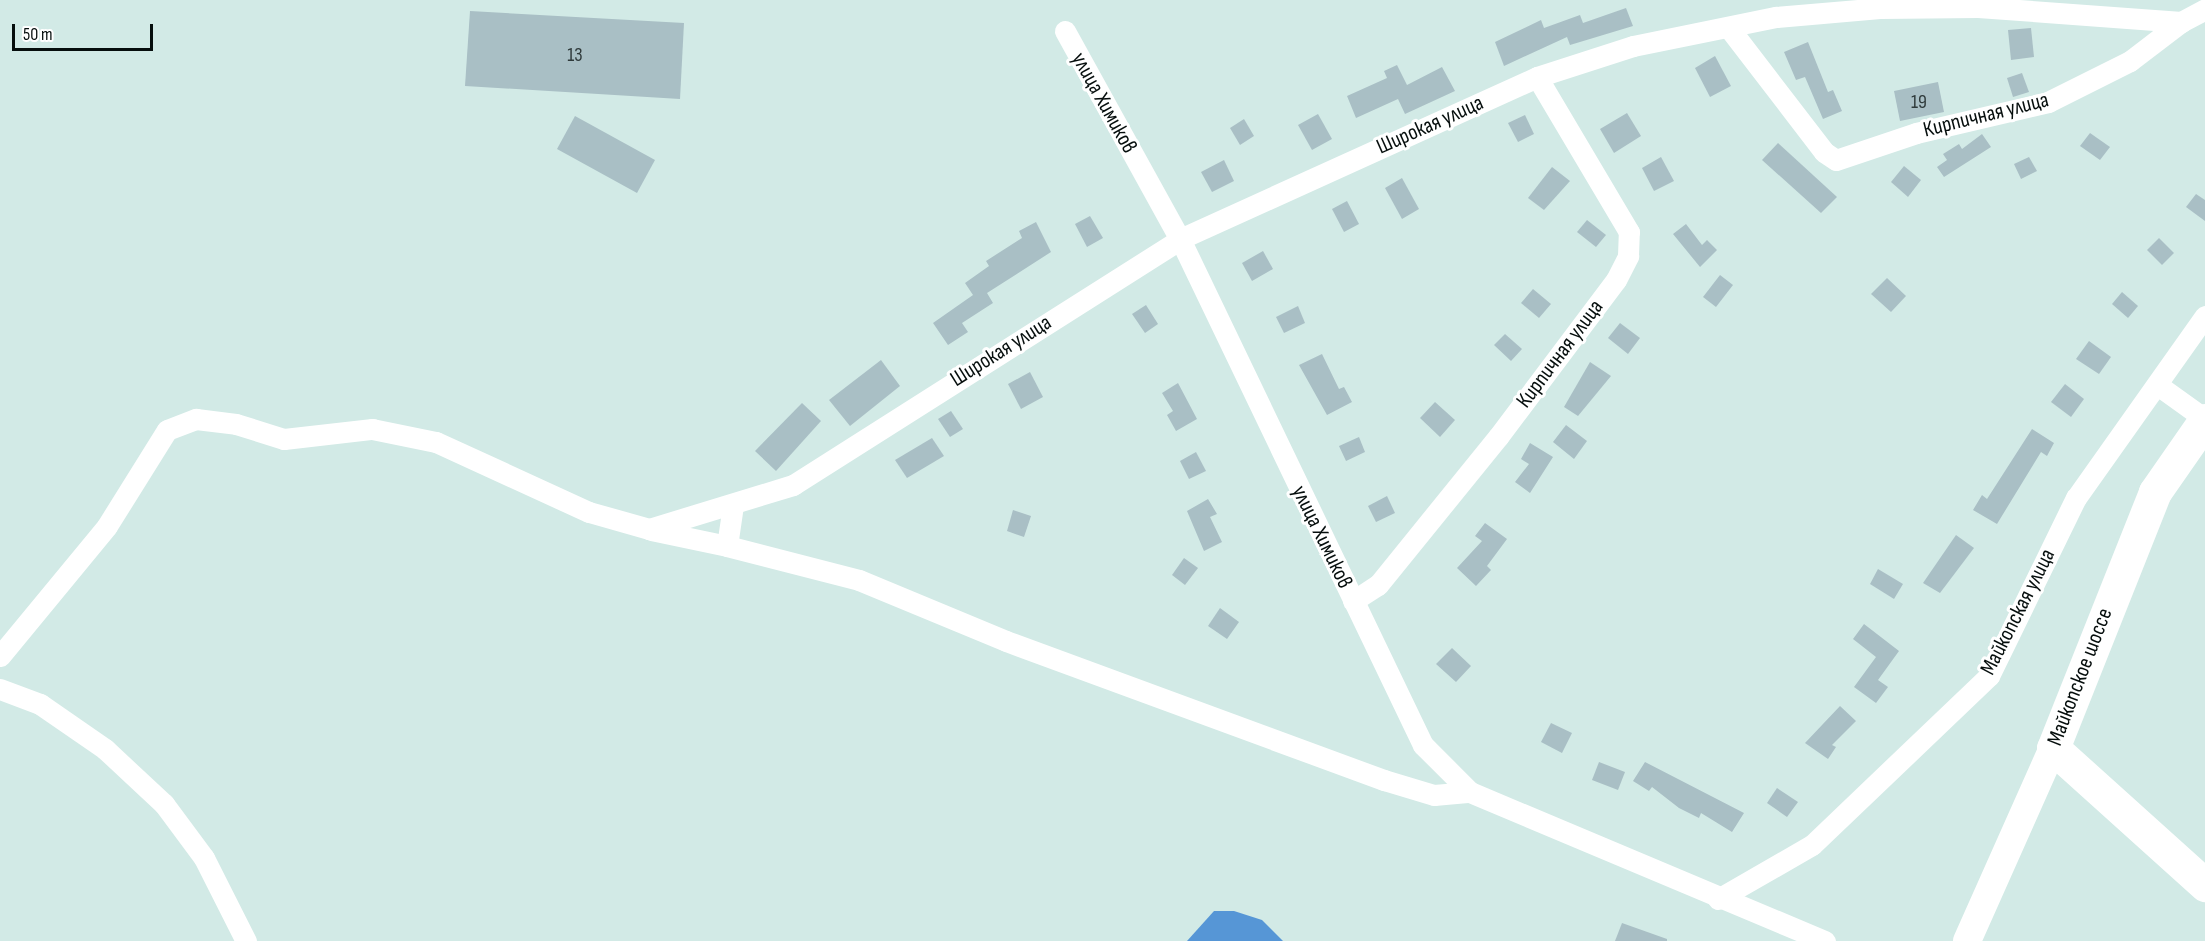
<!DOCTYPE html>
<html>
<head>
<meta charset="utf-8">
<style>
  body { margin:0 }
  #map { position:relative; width:2205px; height:941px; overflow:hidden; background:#d2eae6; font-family:"Sofia Sans Condensed",sans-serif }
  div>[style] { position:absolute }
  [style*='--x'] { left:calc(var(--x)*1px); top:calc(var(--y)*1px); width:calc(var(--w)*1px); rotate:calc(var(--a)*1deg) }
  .water>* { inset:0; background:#5696d6 }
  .building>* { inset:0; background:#a9bfc5 }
  .street>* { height:21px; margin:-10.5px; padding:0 10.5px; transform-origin:10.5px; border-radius:10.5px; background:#fff }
  .secondary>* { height:28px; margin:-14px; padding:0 14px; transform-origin:14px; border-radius:14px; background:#fff }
  .primary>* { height:33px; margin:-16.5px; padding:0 16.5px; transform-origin:16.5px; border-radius:16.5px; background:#fff }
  span { translate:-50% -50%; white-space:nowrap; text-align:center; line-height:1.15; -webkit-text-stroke:6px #fff; paint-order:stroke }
  .number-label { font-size:20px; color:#2f3a3b }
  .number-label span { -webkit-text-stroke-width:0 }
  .street-label { font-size:22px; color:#060e0d }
  .scale { position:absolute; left:12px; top:24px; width:141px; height:27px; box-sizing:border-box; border:3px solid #060e0d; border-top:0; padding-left:8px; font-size:18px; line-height:21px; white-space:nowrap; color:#060e0d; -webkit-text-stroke:4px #fff; paint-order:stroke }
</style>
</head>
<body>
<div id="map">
  <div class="water">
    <i style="clip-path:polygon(1214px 911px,1234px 911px,1262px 920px,1283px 941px,1187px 941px)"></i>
  </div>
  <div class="building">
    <i style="clip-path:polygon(1626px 8px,1633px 26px,1570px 45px,1567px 37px,1504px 66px,1495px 42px,1541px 20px,1544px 28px,1580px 15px,1583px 23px)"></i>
    <i style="clip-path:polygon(470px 11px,684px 23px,680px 99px,465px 86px)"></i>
    <i style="clip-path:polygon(2031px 28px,2034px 57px,2011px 60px,2008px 30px)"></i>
    <i style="clip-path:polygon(1808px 42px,1828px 92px,1833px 90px,1842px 111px,1823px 119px,1805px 77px,1796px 80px,1784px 52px)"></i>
    <i style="clip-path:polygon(1715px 56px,1731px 86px,1710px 97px,1695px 68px)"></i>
    <i style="clip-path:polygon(1397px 65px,1407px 85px,1442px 67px,1455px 91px,1405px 114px,1398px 99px,1356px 118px,1347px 96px,1387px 78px,1384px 71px)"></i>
    <i style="clip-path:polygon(2022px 73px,2029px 92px,2013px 97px,2007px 78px)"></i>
    <i style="clip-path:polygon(1938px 82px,1944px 112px,1900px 121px,1894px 91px)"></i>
    <i style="clip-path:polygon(1627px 113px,1641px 136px,1614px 153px,1600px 129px)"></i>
    <i style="clip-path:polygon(1318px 114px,1332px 139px,1312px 150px,1298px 125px)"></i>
    <i style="clip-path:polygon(1525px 115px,1534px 134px,1518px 142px,1508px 123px)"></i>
    <i style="clip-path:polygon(575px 116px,655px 160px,637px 193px,557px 149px)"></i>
    <i style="clip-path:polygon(1244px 119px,1254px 136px,1240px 145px,1230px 128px)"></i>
    <i style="clip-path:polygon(2090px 133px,2110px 147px,2100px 160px,2080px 146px)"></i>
    <i style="clip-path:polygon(1982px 134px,1991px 147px,1944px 177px,1937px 167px,1947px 160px,1943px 154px,1959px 144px,1962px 149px)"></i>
    <i style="clip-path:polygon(1778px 143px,1837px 197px,1821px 213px,1762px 160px)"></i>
    <i style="clip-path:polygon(1661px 157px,1674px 181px,1654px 191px,1642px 168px)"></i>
    <i style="clip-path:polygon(2029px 157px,2037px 171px,2021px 179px,2014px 164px)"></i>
    <i style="clip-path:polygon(1224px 160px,1234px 181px,1212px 192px,1201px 172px)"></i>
    <i style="clip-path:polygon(1904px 166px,1921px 180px,1908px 197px,1891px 182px)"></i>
    <i style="clip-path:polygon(1552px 167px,1570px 181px,1544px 210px,1528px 198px)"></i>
    <i style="clip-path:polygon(1402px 178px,1419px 209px,1402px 219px,1385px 188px)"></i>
    <i style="clip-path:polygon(2196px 194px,2205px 200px,2205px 221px,2186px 207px)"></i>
    <i style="clip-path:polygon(1347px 201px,1359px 224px,1344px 232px,1332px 209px)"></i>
    <i style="clip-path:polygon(1090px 216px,1103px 238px,1087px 247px,1075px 224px)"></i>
    <i style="clip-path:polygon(1587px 220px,1606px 235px,1596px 247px,1577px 232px)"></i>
    <i style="clip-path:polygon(1036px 222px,1051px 252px,987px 293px,993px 303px,962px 323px,968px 332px,948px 345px,933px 323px,973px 295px,965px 283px,989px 266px,986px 261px,1022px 238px,1019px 231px)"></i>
    <i style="clip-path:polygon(1686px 224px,1702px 245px,1707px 240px,1717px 250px,1700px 267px,1673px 234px)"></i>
    <i style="clip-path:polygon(2159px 238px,2174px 253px,2162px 265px,2147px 250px)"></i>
    <i style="clip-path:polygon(1263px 251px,1273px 269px,1252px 281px,1242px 263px)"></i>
    <i style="clip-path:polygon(1720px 275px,1733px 285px,1716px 307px,1703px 297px)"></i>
    <i style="clip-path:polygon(1887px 278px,1906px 296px,1891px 312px,1871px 294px)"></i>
    <i style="clip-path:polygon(1533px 289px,1551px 304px,1539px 318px,1521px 303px)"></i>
    <i style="clip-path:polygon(2122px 292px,2138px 306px,2128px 318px,2112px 304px)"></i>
    <i style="clip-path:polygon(1146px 305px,1158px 324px,1145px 333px,1132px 314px)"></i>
    <i style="clip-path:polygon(1298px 306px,1305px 323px,1284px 333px,1276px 317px)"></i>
    <i style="clip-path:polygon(1620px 323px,1640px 338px,1628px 354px,1608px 338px)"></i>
    <i style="clip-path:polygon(1505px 334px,1522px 349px,1511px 361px,1494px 345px)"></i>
    <i style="clip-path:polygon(2089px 341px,2111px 357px,2099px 374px,2076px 359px)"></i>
    <i style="clip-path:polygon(1322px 354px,1339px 389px,1344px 387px,1352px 402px,1327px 415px,1299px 365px)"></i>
    <i style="clip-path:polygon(881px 360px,900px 386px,850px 426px,829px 400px)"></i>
    <i style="clip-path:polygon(1590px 362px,1611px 376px,1578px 416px,1564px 407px)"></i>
    <i style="clip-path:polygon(1030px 372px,1043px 397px,1021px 409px,1008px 384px)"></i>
    <i style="clip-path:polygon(1178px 383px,1197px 419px,1176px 431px,1167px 415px,1173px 411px,1162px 393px)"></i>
    <i style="clip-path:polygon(2065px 384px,2084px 399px,2071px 417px,2051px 402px)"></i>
    <i style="clip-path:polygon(1435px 402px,1455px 420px,1440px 437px,1420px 418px)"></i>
    <i style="clip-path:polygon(802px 403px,821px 421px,776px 471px,755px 451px)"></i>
    <i style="clip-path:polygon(951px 411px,963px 429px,950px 437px,938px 419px)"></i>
    <i style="clip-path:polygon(1566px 425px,1587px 441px,1574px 459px,1553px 442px)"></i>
    <i style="clip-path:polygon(2032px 429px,2054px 443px,2047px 456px,2041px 452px,1997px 524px,1973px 510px,1982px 495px,1987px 499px)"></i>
    <i style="clip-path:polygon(1359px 437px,1365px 452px,1346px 461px,1339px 446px)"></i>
    <i style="clip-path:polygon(932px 438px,944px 456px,907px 478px,895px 460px)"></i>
    <i style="clip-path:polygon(1530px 443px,1553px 457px,1530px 493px,1515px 482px,1529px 464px,1521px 459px)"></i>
    <i style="clip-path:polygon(1196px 452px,1206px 471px,1189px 479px,1180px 461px)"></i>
    <i style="clip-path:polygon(1387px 496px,1395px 513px,1376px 522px,1368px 506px)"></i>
    <i style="clip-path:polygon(1208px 499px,1217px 514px,1210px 517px,1222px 542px,1204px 551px,1187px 511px)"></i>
    <i style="clip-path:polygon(1013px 510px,1031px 516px,1024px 537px,1007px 531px)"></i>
    <i style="clip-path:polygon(1485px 523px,1507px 539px,1487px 566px,1491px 570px,1476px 586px,1457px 568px,1482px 541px,1475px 536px)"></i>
    <i style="clip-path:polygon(1956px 535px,1974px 548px,1940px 593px,1923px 583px)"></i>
    <i style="clip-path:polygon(1184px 558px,1198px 568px,1185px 585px,1172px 575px)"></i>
    <i style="clip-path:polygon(1878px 569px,1903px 584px,1894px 599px,1870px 584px)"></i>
    <i style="clip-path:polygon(1220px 608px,1239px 622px,1227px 639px,1208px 626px)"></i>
    <i style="clip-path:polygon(1864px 624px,1899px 651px,1878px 680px,1888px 687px,1876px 703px,1854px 687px,1876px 657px,1853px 639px)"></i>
    <i style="clip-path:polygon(1452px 648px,1471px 666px,1456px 682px,1436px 664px)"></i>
    <i style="clip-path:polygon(1840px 706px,1856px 721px,1832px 745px,1836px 747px,1828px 759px,1805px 743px)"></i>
    <i style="clip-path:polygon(1551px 723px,1572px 733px,1562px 753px,1541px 742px)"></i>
    <i style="clip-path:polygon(1599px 762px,1625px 772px,1618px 790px,1592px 780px)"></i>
    <i style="clip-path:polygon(1645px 762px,1744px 813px,1732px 832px,1701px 813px,1699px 818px,1679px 808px,1652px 787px,1649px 791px,1633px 781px)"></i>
    <i style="clip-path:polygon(1777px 788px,1798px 802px,1787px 817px,1767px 803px)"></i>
    <i style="clip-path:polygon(1622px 923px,1667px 939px,1667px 941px,1615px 941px)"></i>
  </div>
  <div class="street">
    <i style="--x:1729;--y:28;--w:156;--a:52.5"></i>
    <i style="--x:1824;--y:152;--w:14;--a:34"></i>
    <i style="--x:1836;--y:160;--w:84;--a:-18.6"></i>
    <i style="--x:1916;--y:133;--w:136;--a:-13.2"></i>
    <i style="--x:2048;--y:102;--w:92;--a:-26.6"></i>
    <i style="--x:2130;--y:61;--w:64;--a:-37.4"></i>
    <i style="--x:1065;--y:31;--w:238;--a:61.1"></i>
    <i style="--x:1180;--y:239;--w:561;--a:64.35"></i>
    <i style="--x:1423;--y:745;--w:66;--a:45"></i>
    <i style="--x:1470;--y:792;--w:385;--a:22.8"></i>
    <i style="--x:2159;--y:386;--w:57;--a:35.7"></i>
    <i style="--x:733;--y:505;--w:41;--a:98.3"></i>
    <i style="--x:727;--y:546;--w:136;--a:14.4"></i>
    <i style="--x:859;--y:580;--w:159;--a:22.5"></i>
    <i style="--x:1006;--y:641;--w:403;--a:20.2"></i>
    <i style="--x:1384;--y:780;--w:52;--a:16.7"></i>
    <i style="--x:1434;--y:795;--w:36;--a:-5"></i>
    <i style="--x:651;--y:530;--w:78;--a:11.9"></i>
    <i style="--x:1353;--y:601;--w:30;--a:-33"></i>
    <i style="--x:1378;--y:585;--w:191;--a:-51"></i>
    <i style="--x:1498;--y:437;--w:196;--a:-53.1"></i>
    <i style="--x:1616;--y:280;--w:27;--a:-63"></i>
    <i style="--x:1628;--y:256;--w:24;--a:-88"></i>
    <i style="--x:1629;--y:232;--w:180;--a:-120.7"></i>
    <i style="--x:0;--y:656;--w:168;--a:-50.5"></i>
    <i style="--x:107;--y:526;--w:113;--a:-58"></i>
    <i style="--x:167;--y:430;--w:31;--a:-21"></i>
    <i style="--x:196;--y:419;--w:40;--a:7.1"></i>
    <i style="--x:236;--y:424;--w:50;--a:17.4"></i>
    <i style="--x:284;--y:439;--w:89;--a:-6.5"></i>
    <i style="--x:372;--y:429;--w:65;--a:11.5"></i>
    <i style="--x:436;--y:442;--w:168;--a:24.6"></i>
    <i style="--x:589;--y:512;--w:62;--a:15.8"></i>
    <i style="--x:649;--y:529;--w:151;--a:-17"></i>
    <i style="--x:793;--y:485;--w:459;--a:-32.4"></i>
    <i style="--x:1180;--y:239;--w:392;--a:-24.4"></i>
    <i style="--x:1537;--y:77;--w:101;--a:-17.9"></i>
    <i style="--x:1633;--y:46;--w:146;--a:-11.5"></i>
    <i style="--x:1776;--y:17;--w:104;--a:-4.9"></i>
    <i style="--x:1880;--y:8;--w:98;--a:-0.6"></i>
    <i style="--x:1978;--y:7;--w:204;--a:4.2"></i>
    <i style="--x:2181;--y:22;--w:27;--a:-28"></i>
    <i style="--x:0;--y:689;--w:43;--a:20.6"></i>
    <i style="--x:40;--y:704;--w:79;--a:34.7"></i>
    <i style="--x:105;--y:749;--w:81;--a:43"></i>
    <i style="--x:164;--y:804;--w:67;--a:53.5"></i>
    <i style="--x:204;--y:858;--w:93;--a:63.2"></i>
    <i style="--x:1718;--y:899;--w:108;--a:-29.9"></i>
    <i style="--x:1812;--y:845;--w:245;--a:-43.7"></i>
    <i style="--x:1989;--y:676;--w:198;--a:-64"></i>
    <i style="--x:2076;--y:498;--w:223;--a:-54.7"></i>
  </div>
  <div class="secondary">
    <i style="--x:1967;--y:941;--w:211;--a:-66"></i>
  </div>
  <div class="primary">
    <i style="--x:2205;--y:420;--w:88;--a:124.8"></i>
    <i style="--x:2155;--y:492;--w:276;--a:111.7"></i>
    <i style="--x:2053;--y:748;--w:205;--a:42"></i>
  </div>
  <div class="number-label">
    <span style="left:575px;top:55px">13</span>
    <span style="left:1919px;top:102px">19</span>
  </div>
  <div class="street-label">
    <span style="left:1104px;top:103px;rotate:61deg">улица Химиков</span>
    <span style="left:1986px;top:115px;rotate:-14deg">Кирпичная улица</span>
    <span style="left:1430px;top:125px;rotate:-24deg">Широкая улица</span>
    <span style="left:1001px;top:351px;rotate:-32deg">Широкая улица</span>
    <span style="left:1560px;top:354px;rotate:-53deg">Кирпичная улица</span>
    <span style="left:1322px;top:537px;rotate:64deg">улица Химиков</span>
    <span style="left:2018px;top:612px;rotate:-63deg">Майкопская улица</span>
    <span style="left:2080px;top:677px;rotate:-69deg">Майкопское шоссе</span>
  </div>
  <div class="scale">50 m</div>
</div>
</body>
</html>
